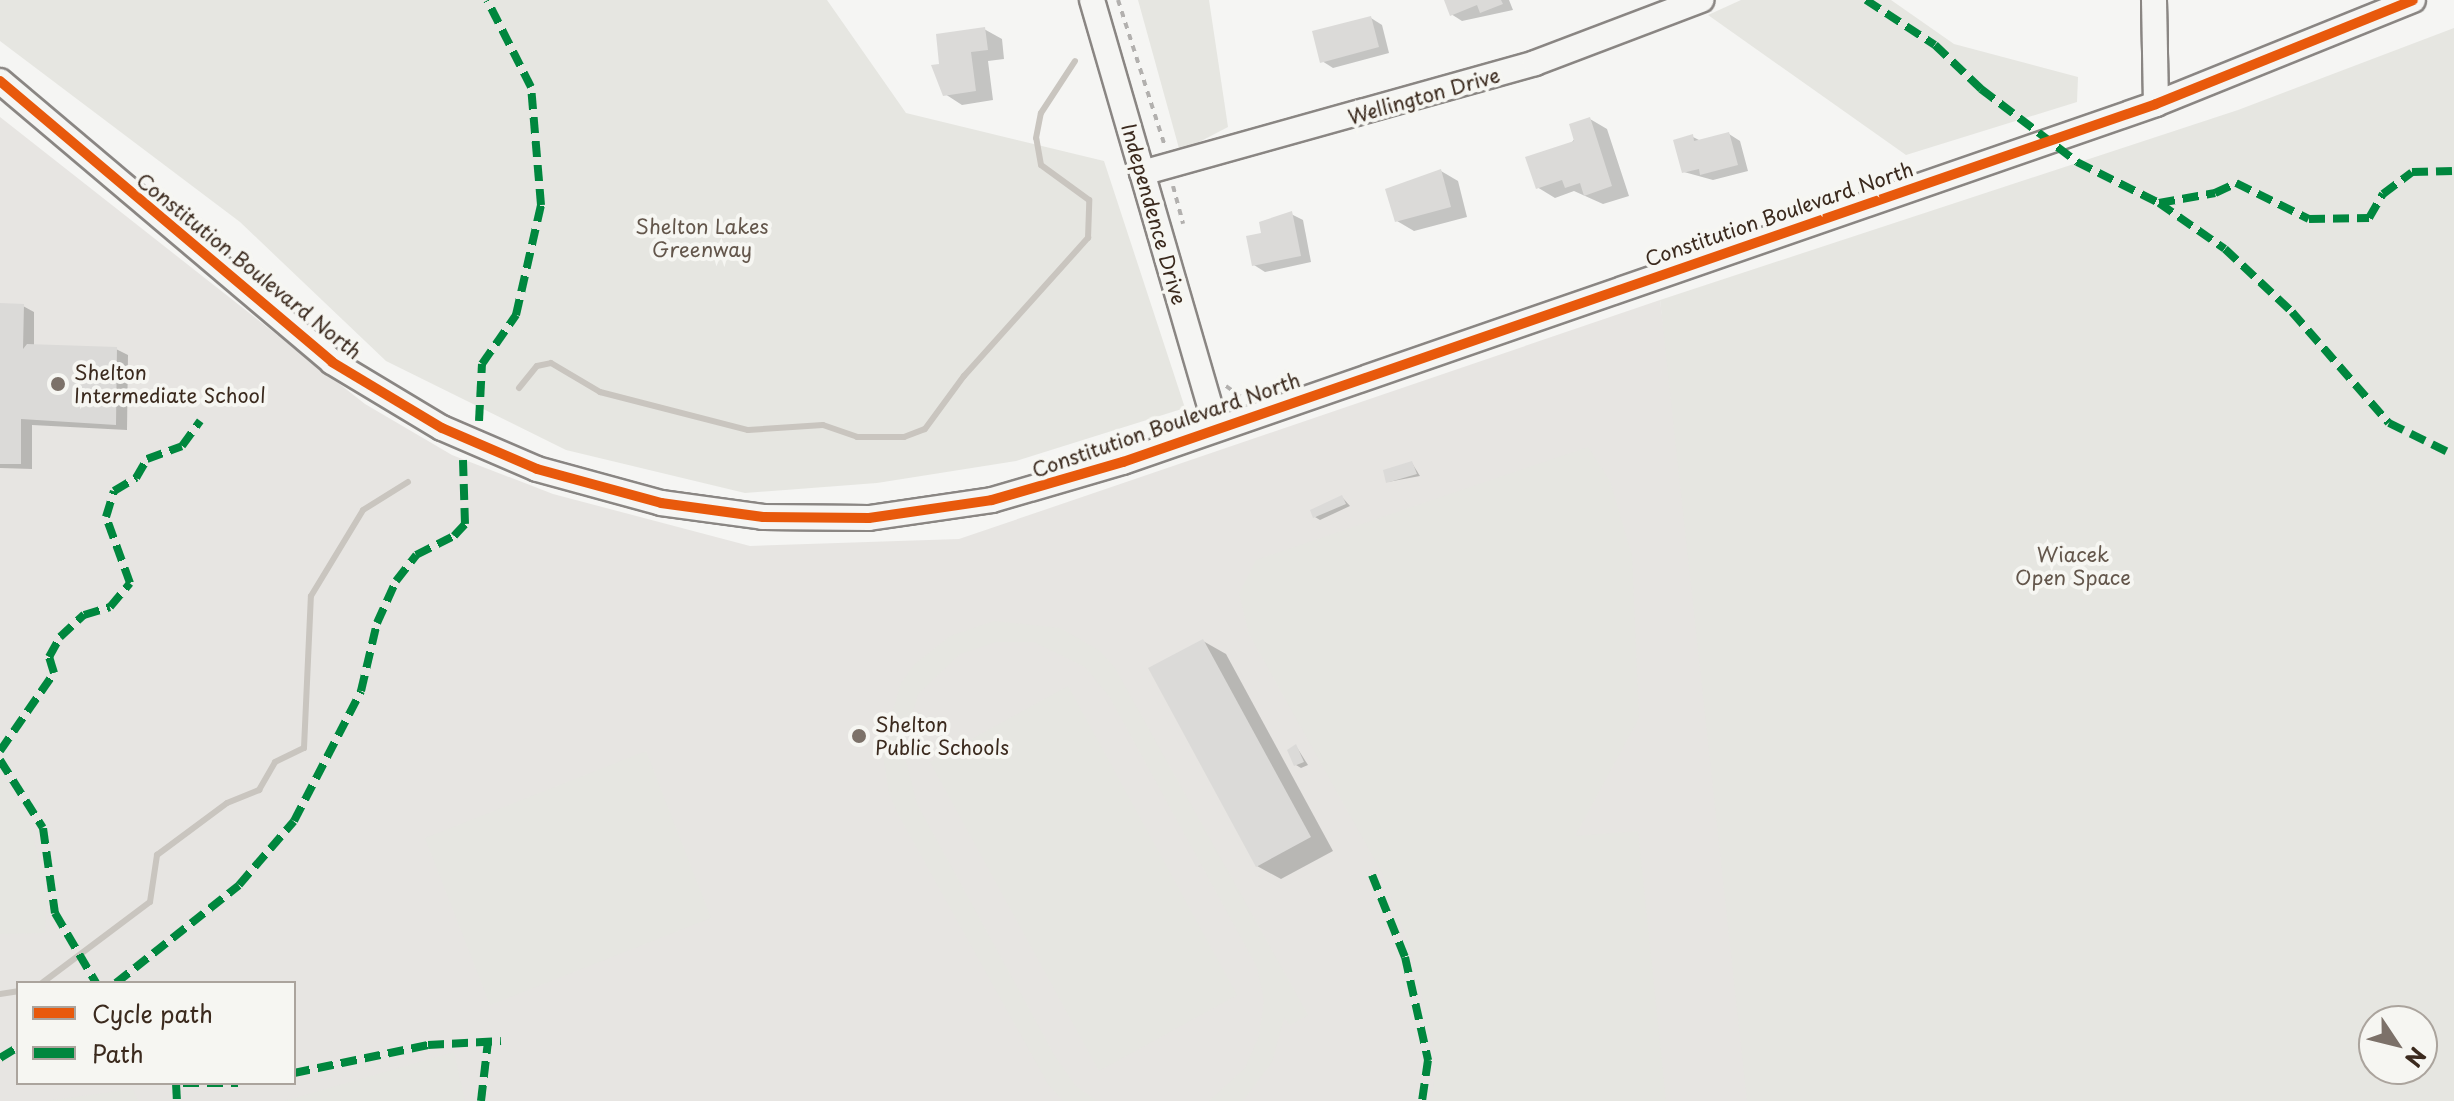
<!DOCTYPE html>
<html>
<head>
<meta charset="utf-8">
<style>
  body { margin:0 }
  #map { position:relative; width:2454px; height:1101px; overflow:hidden; background:#f5f5f3; font-family:"Playpen Sans",sans-serif }
  div>[style] { position:absolute }
  [style*='--x'] { left:calc(var(--x)*1px); top:calc(var(--y)*1px); width:calc(var(--w)*1px); rotate:calc(var(--a)*1deg) }
  .built>* { inset:0; background:#e7e5e2 }
  .green>* { inset:0; background:#e6e6e1 }
  .shadow>* { inset:0; background:#0003 }
  .stream>* { height:6px; margin:-3px; padding:0 3px; transform-origin:3px; border-radius:3px; background:#c9c5bf }
  .building>* { inset:0; background:#dbdad8 }
  .path>* { height:4px; margin-top:-2px; transform-origin:0; background:repeating-linear-gradient(90deg,#b2b0ae 0 6px,transparent 0 12px) }
  .roads { filter:drop-shadow(2px 0 #8a8683) drop-shadow(-2px 0 #8a8683) drop-shadow(0 2px #8a8683) drop-shadow(0 -2px #8a8683) }
  .minor>* { height:24px; margin:-12px; padding:0 12px; transform-origin:12px; border-radius:12px; background:#f5f5f3 }
  .quiet>* { height:8px; margin-top:-4px; transform-origin:0; background:repeating-linear-gradient(90deg,#00873e 0 16px,transparent 0 24px) }
  .cycleway>* { height:10px; margin:-5px; padding:0 5px; transform-origin:5px; border-radius:5px; background:#e8590c }
  .dots>* { width:22px; height:22px; translate:-50% -50%; box-sizing:border-box; border:4px solid #f6f6f2; border-radius:50% }
  span { translate:-50% -50%; white-space:nowrap; text-align:center; line-height:1.15; -webkit-text-stroke:8px #f6f6f2; paint-order:stroke }
  .street-label { font-size:20px; color:#3b2a1e }
  .park-label { font-size:20px; color:#63564b }
  .poi-label { font-size:20px; color:#3b2a1e }
  .left { translate:0 -50%; text-align:left }
  .legend { position:absolute; left:16px; top:981px; width:280px; height:104px; box-sizing:border-box; background:#f6f6f2; border:2px solid #aba49d; margin:0; padding:10px 14px; list-style:none; font-size:24px; color:#3b2a1e }
  .legend li { display:flex; align-items:center; gap:16px; height:40px }
  .legend b { width:40px; border:2px solid #aba49d }
  .north { position:absolute; left:2358px; top:1005px; width:80px; height:80px; box-sizing:border-box; background:#f6f6f2; border:2px solid #aba49d; border-radius:50%; rotate:125deg; font-size:22px; font-weight:700; line-height:32px; text-align:center; color:#3b2a1e }
  .north::after { content:''; display:block; margin:auto; width:28px; height:36px; background:#7c7169; clip-path:polygon(50% 0,100% 100%,50% 72%,0 100%) }
</style>
</head>
<body>
<div id="map">
  <div class="built">
    <i style="clip-path:polygon(evenodd,0 117px,365px 404px,452px 455px,553px 494px,750px 546px,959px 539px,1660px 300px,1743px 927px,1759px 1101px,0 1101px,0 117px,18px 983px,294px 983px,294px 1083px,18px 1083px,18px 983px)"></i>
  </div>
  <div class="green">
    <i style="clip-path:polygon(0 0,827px 0,906px 113px,1104px 161px,1185px 408px,1016px 461px,877px 483px,745px 493px,566px 450px,386px 361px,240px 222px,0 41px)"></i>
    <i style="clip-path:polygon(1138px 0,1209px 0,1228px 127px,1180px 152px)"></i>
    <i style="clip-path:polygon(1741px 0,1891px 0,1954px 44px,2078px 77px,2077px 102px,1906px 155px,1708px 15px)"></i>
    <i style="clip-path:polygon(evenodd,2454px 28px,2454px 1101px,1747px 1101px,1660px 300px,2238px 110px,2454px 28px,2374px 1021px,2422px 1021px,2422px 1069px,2374px 1069px,2374px 1021px)"></i>
    <i style="clip-path:polygon(1588px 447px,1610px 481px,1632px 556px,1639px 718px,1575px 836px,1638px 831px,1666px 1101px,1431px 1101px,1437px 1063px,1412px 953px,1382px 873px,1249px 634px,1239px 594px,1256px 560px)"></i>
    <i style="clip-path:polygon(994px 621px,1060px 628px,1100px 651px,1115px 668px,1308px 1015px,1290px 1025px,1284px 1017px,1272px 1062px,1243px 1101px,1209px 1101px,1245px 1068px,1259px 1036px,1264px 1001px,1257px 967px,1109px 696px,1085px 667px,1034px 642px,996px 642px,960px 654px,918px 694px,903px 749px,917px 804px,1056px 1058px,1076px 1086px,1097px 1101px,1063px 1101px,1048px 1084px,898px 814px,889px 793px,882px 748px,901px 683px,915px 664px,950px 636px)"></i>
    <i style="clip-path:polygon(1068px 686px,1237px 995px,1099px 1071px,930px 762px)"></i>
    <i style="clip-path:polygon(646px 751px,711px 918px,490px 1005px,425px 838px)"></i>
    <i style="clip-path:polygon(0 771px,31px 825px,47px 896px,45px 933px,0 934px)"></i>
    <i style="clip-path:polygon(454px 1052px,465px 1101px,284px 1101px)"></i>
    <i style="clip-path:polygon(133px 1089px,138px 1101px,46px 1101px)"></i>
  </div>
  <div class="shadow">
    <i style="clip-path:polygon(1446px 0,1509px 0,1513px 10px,1462px 21px,1451px 14px)"></i>
    <i style="clip-path:polygon(1371px 18px,1382px 25px,1389px 53px,1333px 68px,1322px 61px)"></i>
    <i style="clip-path:polygon(984px 29px,1002px 39px,1004px 59px,988px 61px,993px 100px,962px 105px,945px 94px,942px 65px)"></i>
    <i style="clip-path:polygon(1590px 119px,1607px 129px,1629px 196px,1603px 204px,1574px 191px,1555px 198px,1537px 187px)"></i>
    <i style="clip-path:polygon(1729px 134px,1740px 141px,1748px 171px,1713px 180px,1684px 172px,1693px 137px,1701px 141px)"></i>
    <i style="clip-path:polygon(1441px 171px,1458px 181px,1467px 217px,1414px 231px,1397px 221px)"></i>
    <i style="clip-path:polygon(1291px 214px,1303px 220px,1311px 262px,1265px 272px,1254px 265px,1264px 235px)"></i>
    <i style="clip-path:polygon(0 305px,23px 306px,34px 312px,34px 346px,116px 349px,128px 355px,127px 430px,32px 425px,32px 469px,0 468px)"></i>
    <i style="clip-path:polygon(1412px 463px,1420px 476px,1388px 482px)"></i>
    <i style="clip-path:polygon(1342px 497px,1350px 506px,1320px 520px,1315px 517px)"></i>
    <i style="clip-path:polygon(1203px 641px,1226px 654px,1333px 851px,1281px 879px,1257px 866px)"></i>
    <i style="clip-path:polygon(1296px 746px,1308px 765px,1301px 768px,1296px 765px)"></i>
  </div>
  <div class="stream">
    <i style="--x:519;--y:388;--w:28;--a:-51"></i>
    <i style="--x:537;--y:366;--w:14;--a:-12"></i>
    <i style="--x:551;--y:363;--w:57;--a:30.6"></i>
    <i style="--x:600;--y:392;--w:153;--a:14.4"></i>
    <i style="--x:748;--y:430;--w:75;--a:-3.8"></i>
    <i style="--x:823;--y:425;--w:36;--a:19"></i>
    <i style="--x:857;--y:437;--w:47;--a:0"></i>
    <i style="--x:904;--y:437;--w:22;--a:-21"></i>
    <i style="--x:925;--y:429;--w:66;--a:-53.7"></i>
    <i style="--x:964;--y:376;--w:186;--a:-48.1"></i>
    <i style="--x:1088;--y:238;--w:38;--a:-88"></i>
    <i style="--x:1089;--y:200;--w:59;--a:-143.9"></i>
    <i style="--x:1041;--y:165;--w:27;--a:-100"></i>
    <i style="--x:1036;--y:138;--w:25;--a:-79"></i>
    <i style="--x:1041;--y:113;--w:62;--a:-56.8"></i>
    <i style="--x:42;--y:983;--w:135;--a:-36.9"></i>
    <i style="--x:150;--y:902;--w:48;--a:-81.5"></i>
    <i style="--x:157;--y:855;--w:87;--a:-36.6"></i>
    <i style="--x:227;--y:803;--w:35;--a:-22"></i>
    <i style="--x:259;--y:790;--w:32;--a:-60"></i>
    <i style="--x:275;--y:762;--w:32;--a:-26"></i>
    <i style="--x:304;--y:748;--w:152;--a:-87.4"></i>
    <i style="--x:311;--y:596;--w:100;--a:-58.8"></i>
    <i style="--x:363;--y:510;--w:53;--a:-31.9"></i>
    <i style="--x:0;--y:994;--w:18;--a:-9"></i>
  </div>
  <div class="building">
    <i style="clip-path:polygon(1444px 0,1501px 0,1503px 4px,1480px 13px,1477px 5px,1450px 16px)"></i>
    <i style="clip-path:polygon(1371px 16px,1379px 47px,1320px 63px,1312px 31px)"></i>
    <i style="clip-path:polygon(985px 27px,988px 50px,971px 52px,976px 91px,943px 96px,931px 65px,939px 64px,936px 34px)"></i>
    <i style="clip-path:polygon(1590px 117px,1612px 186px,1584px 196px,1580px 183px,1565px 188px,1562px 180px,1536px 189px,1525px 157px,1574px 141px,1569px 124px)"></i>
    <i style="clip-path:polygon(1729px 132px,1738px 165px,1700px 175px,1699px 169px,1682px 173px,1673px 140px,1693px 134px,1694px 141px)"></i>
    <i style="clip-path:polygon(1441px 169px,1451px 207px,1395px 222px,1385px 189px)"></i>
    <i style="clip-path:polygon(1292px 211px,1301px 256px,1252px 266px,1246px 236px,1261px 233px,1259px 222px)"></i>
    <i style="clip-path:polygon(0 303px,24px 304px,23px 349px,27px 344px,117px 347px,116px 425px,21px 419px,21px 464px,0 464px)"></i>
    <i style="clip-path:polygon(1412px 461px,1417px 474px,1386px 483px,1383px 470px)"></i>
    <i style="clip-path:polygon(1342px 495px,1346px 504px,1313px 518px,1310px 510px)"></i>
    <i style="clip-path:polygon(1203px 639px,1311px 837px,1256px 867px,1148px 668px)"></i>
    <i style="clip-path:polygon(1296px 744px,1304px 762px,1294px 766px,1287px 750px)"></i>
  </div>
  <div class="path">
    <i style="--x:1118;--y:0;--w:153;--a:72.2"></i>
    <i style="--x:1173;--y:186;--w:39;--a:75"></i>
    <i style="--x:1226;--y:386;--w:19;--a:36"></i>
  </div>
  <div class="roads">
    <div class="minor">
      <i style="--x:1092;--y:0;--w:446;--a:73.8"></i>
      <i style="--x:2154;--y:0;--w:104;--a:88.9"></i>
      <i style="--x:0;--y:81;--w:435;--a:40.2"></i>
      <i style="--x:332;--y:362;--w:128;--a:31"></i>
      <i style="--x:442;--y:428;--w:103;--a:23.3"></i>
      <i style="--x:537;--y:469;--w:129;--a:15.3"></i>
      <i style="--x:661;--y:503;--w:103;--a:7.8"></i>
      <i style="--x:763;--y:517;--w:106;--a:0.5"></i>
      <i style="--x:869;--y:518;--w:124;--a:-8.3"></i>
      <i style="--x:992;--y:500;--w:136;--a:-16.2"></i>
      <i style="--x:1123;--y:462;--w:1093;--a:-19.11"></i>
      <i style="--x:2156;--y:104;--w:277;--a:-22"></i>
      <i style="--x:1142;--y:173;--w:408;--a:-15.6"></i>
      <i style="--x:1535;--y:63;--w:178;--a:-20.8"></i>
    </div>
  </div>
  <div class="quiet">
    <i style="--x:1866;--y:0;--w:82;--a:33.1"></i>
    <i style="--x:1935;--y:45;--w:64;--a:43.7"></i>
    <i style="--x:1981;--y:89;--w:121;--a:37.2"></i>
    <i style="--x:2077;--y:162;--w:92;--a:26.6"></i>
    <i style="--x:2159;--y:203;--w:80;--a:34.9"></i>
    <i style="--x:2225;--y:249;--w:92;--a:43.2"></i>
    <i style="--x:2292;--y:312;--w:147;--a:48.9"></i>
    <i style="--x:2389;--y:423;--w:72;--a:26.2"></i>
    <i style="--x:2159;--y:203;--w:57;--a:-10.1"></i>
    <i style="--x:2215;--y:193;--w:23;--a:-25"></i>
    <i style="--x:2236;--y:183;--w:81;--a:26.3"></i>
    <i style="--x:2309;--y:219;--w:60;--a:-1"></i>
    <i style="--x:2369;--y:218;--w:28;--a:-60"></i>
    <i style="--x:2383;--y:194;--w:36;--a:-37"></i>
    <i style="--x:2412;--y:172;--w:42;--a:-1.4"></i>
    <i style="--x:479;--y:421;--w:57;--a:-87"></i>
    <i style="--x:482;--y:364;--w:60;--a:-55.2"></i>
    <i style="--x:516;--y:315;--w:113;--a:-77.2"></i>
    <i style="--x:541;--y:205;--w:118;--a:-94.8"></i>
    <i style="--x:531;--y:87;--w:97;--a:-116.8"></i>
    <i style="--x:0;--y:751;--w:95;--a:-55.3"></i>
    <i style="--x:54;--y:673;--w:17;--a:-107"></i>
    <i style="--x:49;--y:657;--w:23;--a:-61"></i>
    <i style="--x:60;--y:637;--w:33;--a:-43"></i>
    <i style="--x:84;--y:615;--w:27;--a:-17"></i>
    <i style="--x:110;--y:607;--w:31;--a:-50"></i>
    <i style="--x:130;--y:583;--w:70;--a:-110"></i>
    <i style="--x:106;--y:517;--w:27;--a:-73"></i>
    <i style="--x:114;--y:491;--w:26;--a:-31"></i>
    <i style="--x:136;--y:478;--w:22;--a:-60"></i>
    <i style="--x:147;--y:459;--w:37;--a:-20"></i>
    <i style="--x:182;--y:446;--w:31;--a:-54"></i>
    <i style="--x:0;--y:760;--w:80;--a:57.7"></i>
    <i style="--x:43;--y:828;--w:86;--a:82"></i>
    <i style="--x:55;--y:913;--w:81;--a:59.6"></i>
    <i style="--x:1372;--y:875;--w:88;--a:68.1"></i>
    <i style="--x:1405;--y:957;--w:106;--a:77.4"></i>
    <i style="--x:1428;--y:1060;--w:41;--a:98.3"></i>
    <i style="--x:116;--y:983;--w:157;--a:-38.5"></i>
    <i style="--x:239;--y:885;--w:84;--a:-49.3"></i>
    <i style="--x:294;--y:821;--w:146;--a:-62.7"></i>
    <i style="--x:361;--y:691;--w:70;--a:-76.8"></i>
    <i style="--x:377;--y:623;--w:46;--a:-65.7"></i>
    <i style="--x:396;--y:581;--w:33;--a:-52"></i>
    <i style="--x:416;--y:555;--w:42;--a:-26.6"></i>
    <i style="--x:454;--y:536;--w:16;--a:-47"></i>
    <i style="--x:465;--y:524;--w:65;--a:-91.8"></i>
    <i style="--x:0;--y:1058;--w:21;--a:-31"></i>
    <i style="--x:294;--y:1073;--w:137;--a:-11.8"></i>
    <i style="--x:428;--y:1045;--w:73;--a:-3.1"></i>
    <i style="--x:176;--y:1083;--w:18;--a:87"></i>
    <i style="--x:183;--y:1083;--w:55;--a:0"></i>
    <i style="--x:481;--y:1101;--w:60;--a:-83.3"></i>
  </div>
  <div class="cycleway">
    <i style="--x:0;--y:81;--w:435;--a:40.2"></i>
    <i style="--x:332;--y:362;--w:128;--a:31"></i>
    <i style="--x:442;--y:428;--w:103;--a:23.3"></i>
    <i style="--x:537;--y:469;--w:129;--a:15.3"></i>
    <i style="--x:661;--y:503;--w:103;--a:7.8"></i>
    <i style="--x:763;--y:517;--w:106;--a:0.5"></i>
    <i style="--x:869;--y:518;--w:124;--a:-8.3"></i>
    <i style="--x:992;--y:500;--w:136;--a:-16.2"></i>
    <i style="--x:1123;--y:462;--w:1093;--a:-19.11"></i>
    <i style="--x:2156;--y:104;--w:277;--a:-22"></i>
  </div>
  <div class="dots">
    <i style="left:58px;top:384px;background:#7c7169"></i>
    <i style="left:859px;top:736px;background:#7c7169"></i>
  </div>
  <div class="street-label">
    <span style="left:1424px;top:96px;rotate:-16deg">Wellington Drive</span>
    <span style="left:1154px;top:214px;rotate:74deg">Independence Drive</span>
    <span style="left:1779px;top:214px;rotate:-19deg">Constitution Boulevard North</span>
    <span style="left:249px;top:266px;rotate:39deg">Constitution Boulevard North</span>
    <span style="left:1166px;top:425px;rotate:-19deg">Constitution Boulevard North</span>
  </div>
  <div class="park-label">
    <span style="left:702px;top:238px">Shelton Lakes<br>Greenway</span>
    <span style="left:2073px;top:566px">Wiacek<br>Open Space</span>
  </div>
  <div class="poi-label">
    <span class="left" style="left:74px;top:384px">Shelton<br>Intermediate School</span>
    <span class="left" style="left:875px;top:736px">Shelton<br>Public Schools</span>
  </div>
  <ul class="legend">
  <li><b style="height:10px;background:#e8590c"></b>Cycle path</li>
  <li><b style="height:10px;background:#00873e"></b>Path</li>
  </ul>
  <div class="north">N</div>
</div>
</body>
</html>
